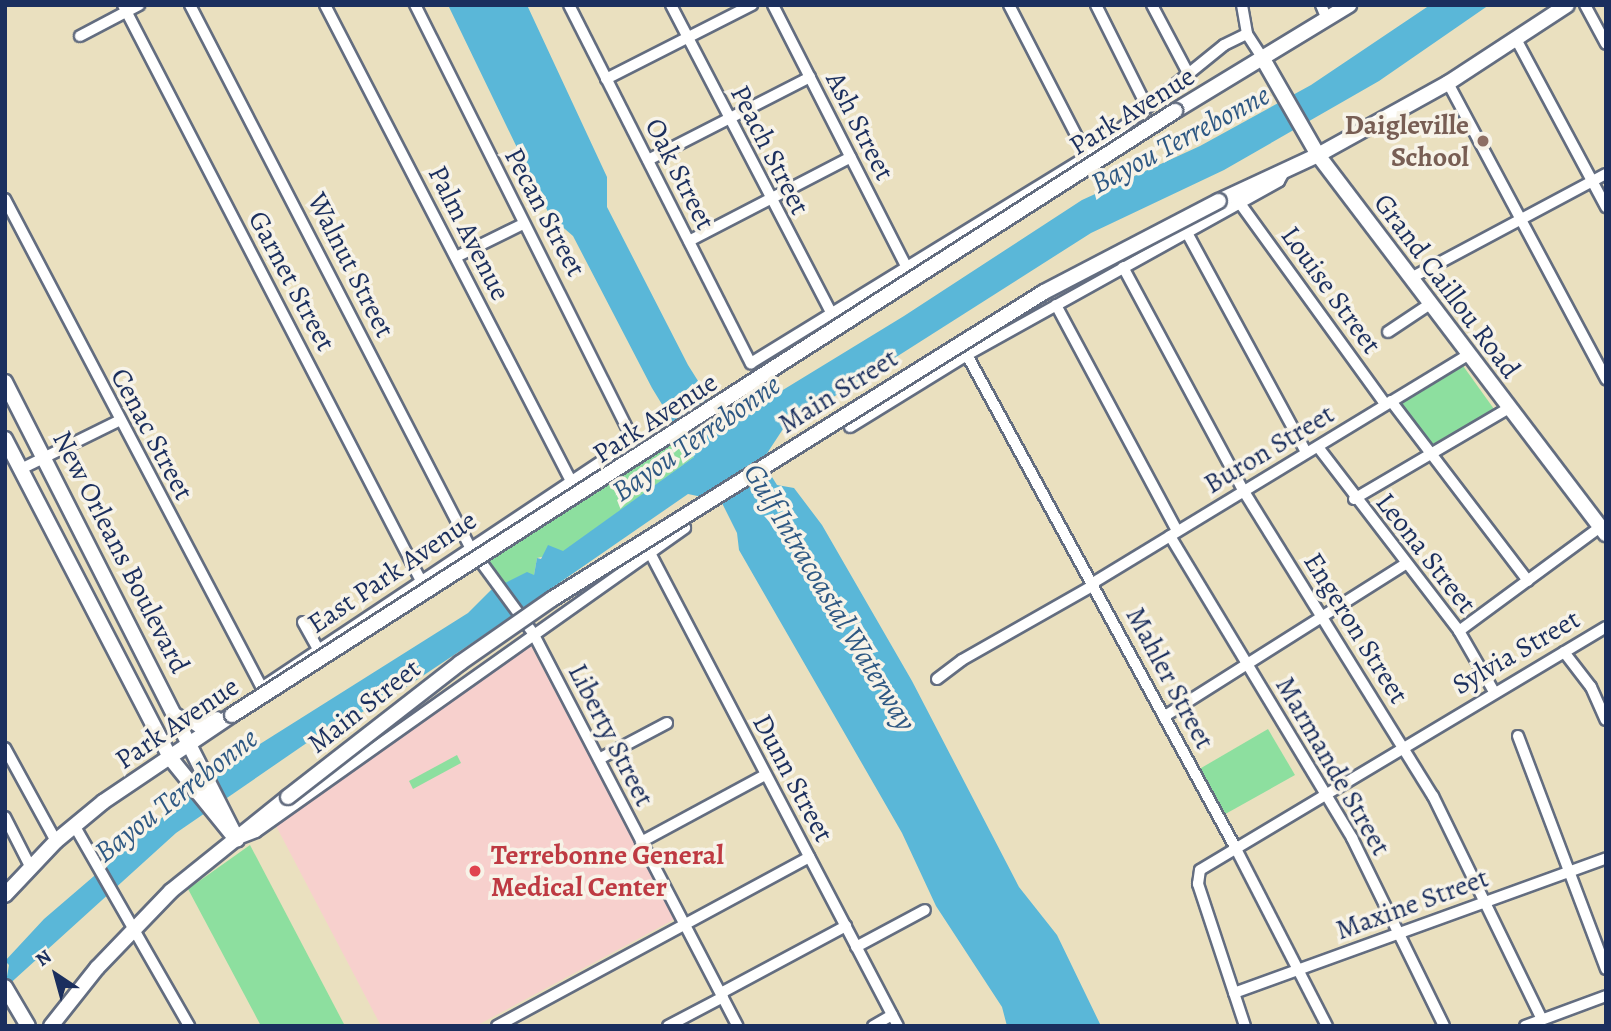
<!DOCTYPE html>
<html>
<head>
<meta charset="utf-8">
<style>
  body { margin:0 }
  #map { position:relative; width:1611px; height:1031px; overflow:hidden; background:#eae0bf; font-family:Alegreya,serif }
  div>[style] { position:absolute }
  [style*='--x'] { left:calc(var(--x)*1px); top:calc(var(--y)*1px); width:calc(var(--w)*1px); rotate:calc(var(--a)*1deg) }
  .built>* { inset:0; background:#f7d0cd }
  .green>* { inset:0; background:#8ddf9f }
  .water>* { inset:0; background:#5ab7d8 }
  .roads { filter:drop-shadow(2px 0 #636d80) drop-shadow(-2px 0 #636d80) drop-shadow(0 2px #636d80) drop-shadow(0 -2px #636d80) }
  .minor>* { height:10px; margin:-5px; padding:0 5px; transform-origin:5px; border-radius:5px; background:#fff }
  .major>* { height:14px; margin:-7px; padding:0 7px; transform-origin:7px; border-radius:7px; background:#fff }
  .bridges { filter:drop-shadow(2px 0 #636d80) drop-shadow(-2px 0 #636d80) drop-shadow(0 2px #636d80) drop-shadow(0 -2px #636d80) }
  .major-bridge>* { height:14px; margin:-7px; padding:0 7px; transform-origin:7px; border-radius:7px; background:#fff }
  .dots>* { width:19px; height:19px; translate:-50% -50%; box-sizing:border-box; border:4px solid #f7f3e8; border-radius:50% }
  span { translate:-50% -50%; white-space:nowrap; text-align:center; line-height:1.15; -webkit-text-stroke:7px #f7f3e8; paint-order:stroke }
  .street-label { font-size:28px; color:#1b2f5e }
  .education-label { font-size:28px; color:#785e54; font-weight:700 }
  .right { translate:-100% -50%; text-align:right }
  .health-label { font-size:28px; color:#be3a42; font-weight:700 }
  .left { translate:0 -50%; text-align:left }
  .water-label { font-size:30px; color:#2e5883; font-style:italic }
  .frame { position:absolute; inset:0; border:7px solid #1b2f5e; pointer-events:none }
  .north { position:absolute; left:21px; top:940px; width:70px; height:70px; -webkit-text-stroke:5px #f7f3e8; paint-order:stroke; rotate:324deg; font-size:19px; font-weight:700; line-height:28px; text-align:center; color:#1b2f5e }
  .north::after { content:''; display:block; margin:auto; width:24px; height:32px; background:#1b2f5e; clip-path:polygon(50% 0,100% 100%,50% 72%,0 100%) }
</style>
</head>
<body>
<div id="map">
  <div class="built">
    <i style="clip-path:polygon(530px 644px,675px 919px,476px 1026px,381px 1026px,275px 824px)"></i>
  </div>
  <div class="green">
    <i style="clip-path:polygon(1461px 363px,1494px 409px,1428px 447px,1395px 402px)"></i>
    <i style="clip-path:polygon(678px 433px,694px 457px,563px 552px,537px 558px,534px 575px,499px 585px,478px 559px)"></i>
    <i style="clip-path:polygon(1268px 729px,1295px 775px,1220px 817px,1196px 771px)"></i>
    <i style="clip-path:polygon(457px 755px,461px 763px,413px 789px,409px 781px)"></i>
    <i style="clip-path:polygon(250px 845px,345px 1026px,261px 1026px,188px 889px)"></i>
  </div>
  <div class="water">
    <i style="clip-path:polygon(448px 5px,527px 5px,607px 177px,607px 207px,688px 365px,722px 419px,745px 413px,904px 316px,1082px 200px,1200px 146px,1311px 85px,1430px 5px,1489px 5px,1379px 81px,1224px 170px,1091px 233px,783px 429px,762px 461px,777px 485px,794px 488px,822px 525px,912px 681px,1019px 887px,1057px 935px,1101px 1026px,1007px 1026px,1002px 1007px,936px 906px,902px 833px,739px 550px,737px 533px,721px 501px,688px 494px,481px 637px,385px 701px,327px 729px,176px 833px,5px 988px,9px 965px,5px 961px,44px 919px,214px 773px,468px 613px,491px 590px,527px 572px,534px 575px,537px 558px,541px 559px,548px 545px,563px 551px,694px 457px,652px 388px,573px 236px,550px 216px)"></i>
  </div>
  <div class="roads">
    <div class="minor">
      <i style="--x:123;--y:5;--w:646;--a:62.64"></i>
      <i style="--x:190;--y:5;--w:610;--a:62.68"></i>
      <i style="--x:470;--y:547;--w:107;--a:53.8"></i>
      <i style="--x:533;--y:633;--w:443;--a:62.5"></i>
      <i style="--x:325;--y:5;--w:536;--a:62.67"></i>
      <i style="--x:569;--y:5;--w:402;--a:63.1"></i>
      <i style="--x:751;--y:363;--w:395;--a:-31.6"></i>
      <i style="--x:1087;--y:156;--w:176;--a:-39"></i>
      <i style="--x:1224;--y:45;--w:25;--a:-26"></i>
      <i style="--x:671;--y:5;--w:347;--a:62.5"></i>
      <i style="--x:773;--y:5;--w:293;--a:63"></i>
      <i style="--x:1009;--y:5;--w:170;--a:62.7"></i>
      <i style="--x:1096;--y:5;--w:114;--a:63.4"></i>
      <i style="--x:1152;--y:5;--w:77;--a:62.1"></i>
      <i style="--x:1242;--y:5;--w:29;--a:80"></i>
      <i style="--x:1247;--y:34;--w:30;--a:57"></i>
      <i style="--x:1321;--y:5;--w:15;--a:67"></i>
      <i style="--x:1585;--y:5;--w:44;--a:61.7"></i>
      <i style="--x:80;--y:36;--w:67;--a:-27.7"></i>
      <i style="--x:1516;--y:39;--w:191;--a:61.8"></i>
      <i style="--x:606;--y:79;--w:164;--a:-26.9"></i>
      <i style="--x:1448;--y:83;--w:336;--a:61.9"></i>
      <i style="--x:648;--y:160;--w:182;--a:-27.1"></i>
      <i style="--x:5;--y:199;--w:552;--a:62.28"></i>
      <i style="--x:1239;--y:202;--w:249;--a:54.1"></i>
      <i style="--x:1186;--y:231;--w:251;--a:61.5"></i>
      <i style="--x:689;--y:241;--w:182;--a:-27.4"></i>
      <i style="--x:456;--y:257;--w:75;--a:-26.2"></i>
      <i style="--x:1123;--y:267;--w:253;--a:61.7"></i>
      <i style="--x:1243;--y:490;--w:360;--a:58.2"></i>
      <i style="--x:1433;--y:796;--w:248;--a:64"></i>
      <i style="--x:1411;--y:278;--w:221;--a:-28.1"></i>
      <i style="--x:1056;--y:305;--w:256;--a:61.8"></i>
      <i style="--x:1388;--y:332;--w:50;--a:-33.7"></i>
      <i style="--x:967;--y:355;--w:560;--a:61.42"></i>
      <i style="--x:1235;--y:847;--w:201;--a:62.8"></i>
      <i style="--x:1391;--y:401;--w:226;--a:52.7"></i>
      <i style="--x:850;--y:427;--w:137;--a:-31.6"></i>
      <i style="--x:967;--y:355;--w:357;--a:-29.1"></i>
      <i style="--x:1279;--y:181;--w:13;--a:-61"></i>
      <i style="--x:1318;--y:447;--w:232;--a:52.5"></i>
      <i style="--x:1459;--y:631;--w:68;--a:60"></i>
      <i style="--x:21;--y:469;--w:108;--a:-26.3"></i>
      <i style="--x:1354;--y:499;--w:180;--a:-30.4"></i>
      <i style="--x:1170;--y:536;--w:353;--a:58.9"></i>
      <i style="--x:1352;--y:838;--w:209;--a:63.9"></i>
      <i style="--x:649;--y:551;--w:536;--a:62.34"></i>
      <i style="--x:1093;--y:583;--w:440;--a:-31.3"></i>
      <i style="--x:303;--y:622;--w:31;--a:61"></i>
      <i style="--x:1459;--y:631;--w:175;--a:-36.4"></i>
      <i style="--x:1564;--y:652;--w:44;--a:52.4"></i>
      <i style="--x:1591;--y:687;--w:36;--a:66"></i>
      <i style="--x:937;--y:679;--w:31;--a:-37"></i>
      <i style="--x:962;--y:660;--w:152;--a:-29.6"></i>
      <i style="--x:263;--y:687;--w:445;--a:-33.7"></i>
      <i style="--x:633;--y:440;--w:487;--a:-116.6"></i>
      <i style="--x:177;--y:714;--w:26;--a:32"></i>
      <i style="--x:199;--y:728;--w:21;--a:-31"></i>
      <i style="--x:1165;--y:716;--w:283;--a:-32.3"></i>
      <i style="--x:1518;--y:736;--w:249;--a:69.3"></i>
      <i style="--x:5;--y:748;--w:106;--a:61.3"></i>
      <i style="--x:599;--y:759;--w:77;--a:-27.9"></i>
      <i style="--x:5;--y:817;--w:55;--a:63"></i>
      <i style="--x:74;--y:825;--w:232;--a:60.2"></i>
      <i style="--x:243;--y:837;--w:14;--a:-21"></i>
      <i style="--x:256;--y:832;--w:526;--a:-35.32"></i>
      <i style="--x:641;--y:842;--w:141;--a:-28.4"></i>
      <i style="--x:856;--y:947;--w:78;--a:-28.2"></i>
      <i style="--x:721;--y:993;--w:142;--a:-28.2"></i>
      <i style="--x:1234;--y:993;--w:396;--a:-19.9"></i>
      <i style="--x:497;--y:1026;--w:355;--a:-28.4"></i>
      <i style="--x:668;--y:1026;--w:62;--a:-27.8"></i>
      <i style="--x:873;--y:1026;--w:22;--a:-30"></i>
      <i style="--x:1245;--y:1026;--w:150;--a:-108.3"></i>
      <i style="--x:1198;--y:884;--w:14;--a:-82"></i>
      <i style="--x:1200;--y:870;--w:473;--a:-30.9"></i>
      <i style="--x:1525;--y:1026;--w:86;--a:-20.3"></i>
    </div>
    <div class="major">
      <i style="--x:1263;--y:59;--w:111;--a:60.2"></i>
      <i style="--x:1318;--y:155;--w:476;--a:52.8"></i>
      <i style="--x:1175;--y:111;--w:204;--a:-31.3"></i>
      <i style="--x:1219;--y:201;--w:109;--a:-24.9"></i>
      <i style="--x:1318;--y:155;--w:149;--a:-29"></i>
      <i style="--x:1448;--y:83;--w:142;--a:-33.2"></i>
      <i style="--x:5;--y:382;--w:513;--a:63.08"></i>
      <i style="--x:5;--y:439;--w:360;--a:62.6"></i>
      <i style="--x:171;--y:759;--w:95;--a:51"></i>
      <i style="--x:5;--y:895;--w:74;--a:-46.6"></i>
      <i style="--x:56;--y:841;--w:61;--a:-39.7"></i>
      <i style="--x:103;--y:802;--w:156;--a:-34"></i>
      <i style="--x:5;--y:987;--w:45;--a:59.5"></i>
      <i style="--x:51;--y:1026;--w:74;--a:-51.6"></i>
      <i style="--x:97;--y:968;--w:107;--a:-46.1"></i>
      <i style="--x:171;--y:891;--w:150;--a:-38.8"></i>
    </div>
  </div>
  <div class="bridges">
    <div class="major-bridge">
      <i style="--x:232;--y:715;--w:1120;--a:-32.64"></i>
      <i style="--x:288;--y:797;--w:218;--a:-37.9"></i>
      <i style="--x:460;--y:663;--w:112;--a:-34.8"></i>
      <i style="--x:552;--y:599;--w:580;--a:-31.96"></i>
      <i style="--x:1044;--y:292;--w:197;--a:-27.5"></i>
    </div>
  </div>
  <div class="dots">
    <i style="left:1483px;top:141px;background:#8d6e63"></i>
    <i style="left:475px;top:871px;background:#e0444e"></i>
  </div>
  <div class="street-label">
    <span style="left:1132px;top:111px;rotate:-32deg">Park Avenue</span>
    <span style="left:860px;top:126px;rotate:63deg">Ash Street</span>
    <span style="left:770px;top:150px;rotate:63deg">Peach Street</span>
    <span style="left:680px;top:174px;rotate:63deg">Oak Street</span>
    <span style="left:545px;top:212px;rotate:62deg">Pecan Street</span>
    <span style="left:469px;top:233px;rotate:63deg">Palm Avenue</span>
    <span style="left:351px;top:265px;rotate:63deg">Walnut Street</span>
    <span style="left:292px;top:281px;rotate:62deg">Garnet Street</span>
    <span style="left:1447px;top:286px;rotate:53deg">Grand Caillou Road</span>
    <span style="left:1331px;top:290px;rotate:54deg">Louise Street</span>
    <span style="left:838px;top:391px;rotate:-32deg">Main Street</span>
    <span style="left:655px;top:418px;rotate:-33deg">Park Avenue</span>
    <span style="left:152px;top:434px;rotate:62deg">Cenac Street</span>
    <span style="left:1269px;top:449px;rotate:-31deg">Buron Street</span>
    <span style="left:121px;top:552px;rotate:63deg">New Orleans Boulevard</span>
    <span style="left:1426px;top:553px;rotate:52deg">Leona Street</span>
    <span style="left:392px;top:572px;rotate:-34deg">East Park Avenue</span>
    <span style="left:1356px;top:628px;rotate:58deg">Engeron Street</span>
    <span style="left:1516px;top:652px;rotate:-30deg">Sylvia Street</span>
    <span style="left:1170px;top:678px;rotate:62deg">Mahler Street</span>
    <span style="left:364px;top:706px;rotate:-38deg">Main Street</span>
    <span style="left:177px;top:723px;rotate:-34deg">Park Avenue</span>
    <span style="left:611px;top:735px;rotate:63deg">Liberty Street</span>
    <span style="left:1333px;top:766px;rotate:60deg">Marmande Street</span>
    <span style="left:793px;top:778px;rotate:62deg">Dunn Street</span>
    <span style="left:1412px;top:904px;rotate:-20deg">Maxine Street</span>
  </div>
  <div class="education-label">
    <span class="right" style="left:1469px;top:141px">Daigleville<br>School</span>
  </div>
  <div class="health-label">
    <span class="left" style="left:491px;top:871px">Terrebonne General<br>Medical Center</span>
  </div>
  <div class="water-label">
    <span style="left:1180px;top:139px;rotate:-28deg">Bayou Terrebonne</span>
    <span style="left:696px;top:438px;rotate:-35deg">Bayou Terrebonne</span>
    <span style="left:830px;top:597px;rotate:59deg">Gulf Intracoastal Waterway</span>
    <span style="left:176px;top:795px;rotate:-38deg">Bayou Terrebonne</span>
  </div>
  <div class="frame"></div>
  <div class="north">N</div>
</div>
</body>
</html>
